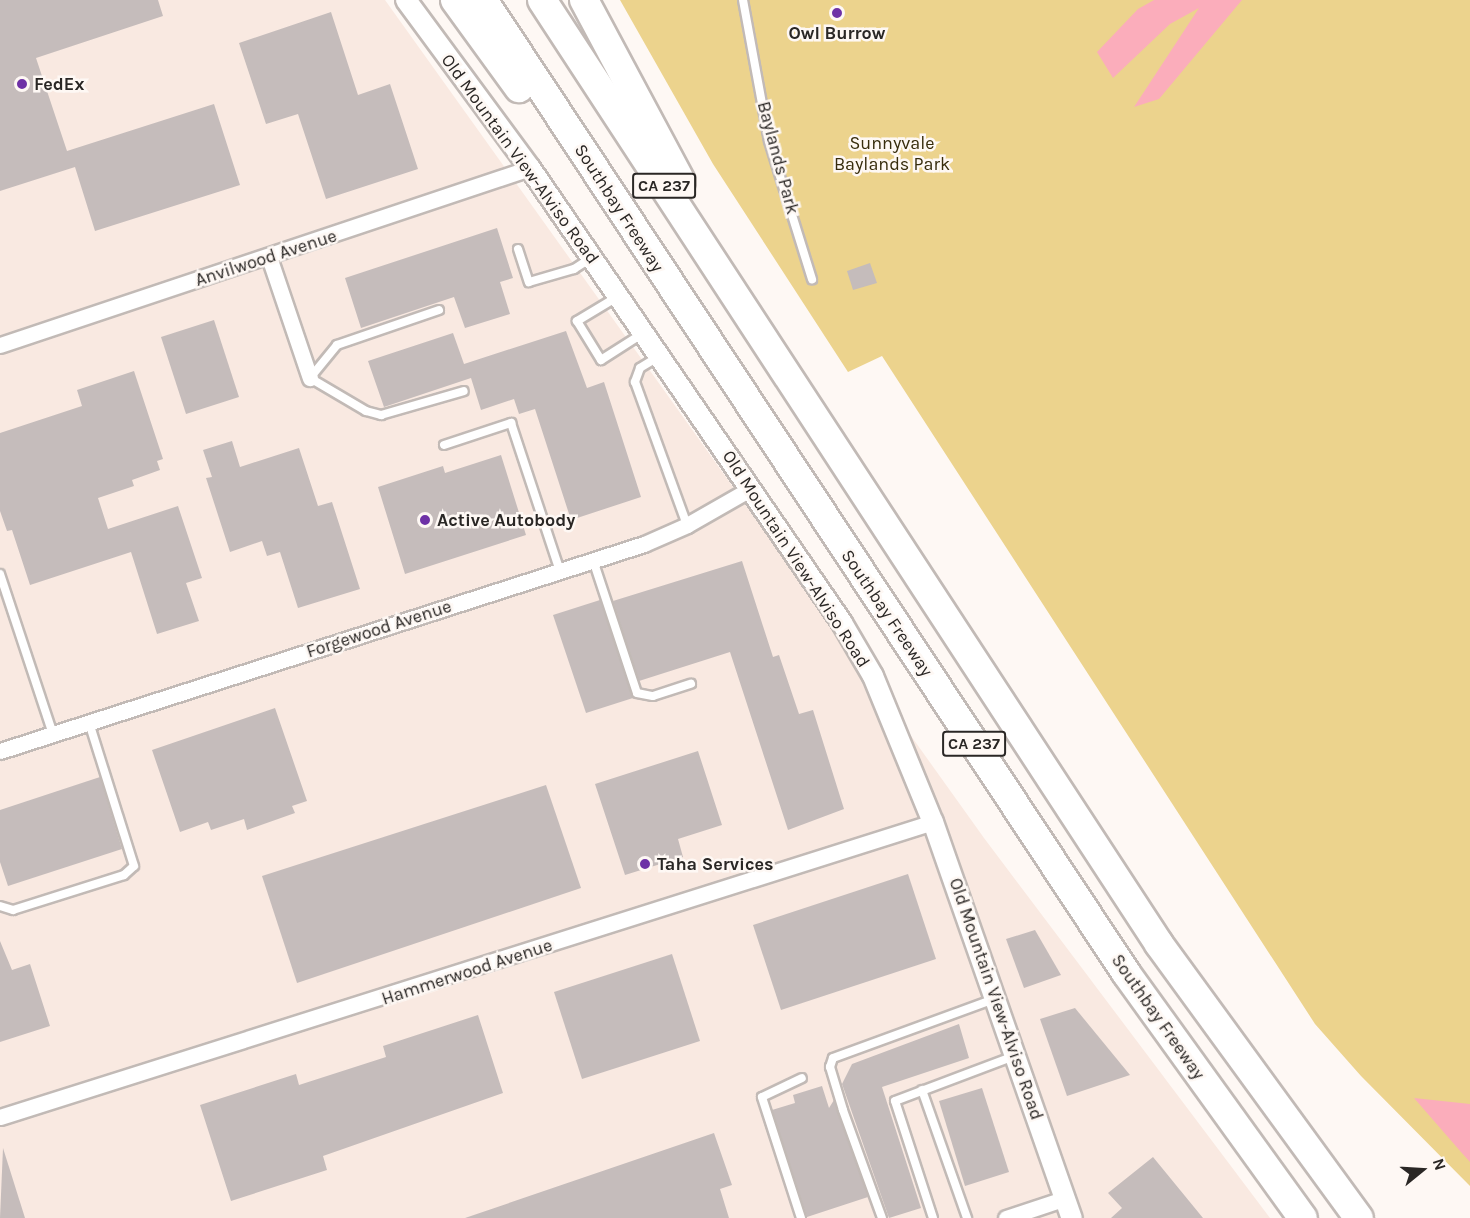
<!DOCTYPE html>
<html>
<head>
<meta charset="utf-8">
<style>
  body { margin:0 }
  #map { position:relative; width:1470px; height:1218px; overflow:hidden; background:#fef8f4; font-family:Karla,sans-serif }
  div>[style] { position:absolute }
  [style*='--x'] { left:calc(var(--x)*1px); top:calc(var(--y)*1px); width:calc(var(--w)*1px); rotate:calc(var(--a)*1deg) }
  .built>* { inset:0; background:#f9e9e1 }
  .green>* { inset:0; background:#ecd38d }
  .water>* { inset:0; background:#fbadbb }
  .building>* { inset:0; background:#c5bcbb }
  .roads { filter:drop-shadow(2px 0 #c2bab6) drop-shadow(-2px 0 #c2bab6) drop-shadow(0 2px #c2bab6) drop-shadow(0 -2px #c2bab6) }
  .service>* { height:8px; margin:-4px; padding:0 4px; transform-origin:4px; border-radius:4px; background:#fff }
  .minor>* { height:15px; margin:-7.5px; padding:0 7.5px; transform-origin:7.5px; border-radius:7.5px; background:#fff }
  .tertiary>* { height:20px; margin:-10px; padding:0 10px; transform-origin:10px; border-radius:10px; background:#fff }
  .motorway>* { height:28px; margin:-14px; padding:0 14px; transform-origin:14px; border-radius:14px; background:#fff }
  .dots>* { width:16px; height:16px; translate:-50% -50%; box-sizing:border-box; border:3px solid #fef8f4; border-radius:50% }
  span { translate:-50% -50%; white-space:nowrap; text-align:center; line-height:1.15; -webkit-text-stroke:5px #fef8f4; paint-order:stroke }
  .shield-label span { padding:2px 4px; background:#fef8f4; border:2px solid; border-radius:4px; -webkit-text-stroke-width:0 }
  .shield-label { font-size:16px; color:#2a2725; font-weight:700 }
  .poi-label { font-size:18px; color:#2a2725; font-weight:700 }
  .left { translate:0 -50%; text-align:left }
  .park-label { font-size:18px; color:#372c0c }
  .street-label { font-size:18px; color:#2a2725 }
  .north { position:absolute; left:1392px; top:1140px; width:60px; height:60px; -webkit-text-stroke:4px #fef8f4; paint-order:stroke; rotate:72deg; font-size:16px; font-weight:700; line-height:24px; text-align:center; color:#2a2725 }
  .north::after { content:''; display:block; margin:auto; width:21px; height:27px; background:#2a2725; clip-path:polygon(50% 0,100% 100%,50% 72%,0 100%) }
</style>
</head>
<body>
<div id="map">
  <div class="built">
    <i style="clip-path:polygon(0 0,385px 0,984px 838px,1270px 1218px,0 1218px)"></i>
  </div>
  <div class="green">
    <i style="clip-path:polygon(620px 0,1470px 0,1470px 1186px,1361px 1076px,1315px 1024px,882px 356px,848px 372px,713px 164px)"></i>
  </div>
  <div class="water">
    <i style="clip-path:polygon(1154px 0,1242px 0,1159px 99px,1134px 107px,1199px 8px,1170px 24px,1113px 78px,1097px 52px,1138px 9px)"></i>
    <i style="clip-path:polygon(1414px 1098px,1470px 1104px,1470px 1162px,1461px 1152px)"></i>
  </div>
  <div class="building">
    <i style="clip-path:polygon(0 0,158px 0,163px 16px,36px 58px,67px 151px,214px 104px,240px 185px,95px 231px,75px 167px,0 191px)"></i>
    <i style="clip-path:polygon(331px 12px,358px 95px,390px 84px,418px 169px,326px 199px,298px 114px,266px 124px,239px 43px)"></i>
    <i style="clip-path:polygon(497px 228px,513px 278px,500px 282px,510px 314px,465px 328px,454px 297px,361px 328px,345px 278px)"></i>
    <i style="clip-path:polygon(870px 263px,877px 283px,853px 290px,847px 271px)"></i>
    <i style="clip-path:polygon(214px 320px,239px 397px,186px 414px,161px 337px)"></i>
    <i style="clip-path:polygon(566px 331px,587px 388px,604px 382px,641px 497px,571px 520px,535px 409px,519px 414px,514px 399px,481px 410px,471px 378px,384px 407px,368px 361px,453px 333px,464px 364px)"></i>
    <i style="clip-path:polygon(134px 371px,163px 459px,157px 461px,160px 470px,132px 480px,134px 486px,98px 498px,108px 529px,178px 506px,202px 578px,186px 583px,199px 621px,157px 634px,131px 552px,30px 585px,12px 530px,7px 531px,0 511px,0 433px,82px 406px,77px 390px)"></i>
    <i style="clip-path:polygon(232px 441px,240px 467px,299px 448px,318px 506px,332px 502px,360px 589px,298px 608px,280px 552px,267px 556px,262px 541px,230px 552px,206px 478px,212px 477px,203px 450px)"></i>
    <i style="clip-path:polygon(501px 455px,526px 535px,405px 574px,378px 487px,443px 466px,445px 473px)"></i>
    <i style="clip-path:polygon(742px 561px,773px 657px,779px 655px,799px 714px,813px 710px,844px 809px,788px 830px,730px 652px,639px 681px,613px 601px)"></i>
    <i style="clip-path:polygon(600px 600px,633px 698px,586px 713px,553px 615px)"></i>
    <i style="clip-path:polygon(275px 708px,307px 801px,292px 806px,295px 813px,247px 830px,244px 819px,211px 830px,208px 822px,180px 832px,152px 750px)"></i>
    <i style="clip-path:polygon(698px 751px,722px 825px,678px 839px,683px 857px,625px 875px,595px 784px)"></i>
    <i style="clip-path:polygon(100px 777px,122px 849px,8px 886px,0 862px,0 810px)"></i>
    <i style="clip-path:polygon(546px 785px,581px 888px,297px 983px,262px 876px)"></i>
    <i style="clip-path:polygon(908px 874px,936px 959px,781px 1010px,753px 925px)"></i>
    <i style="clip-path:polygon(1035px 930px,1061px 975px,1024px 988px,1006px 939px)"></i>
    <i style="clip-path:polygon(0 941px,12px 970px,30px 964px,50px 1026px,0 1042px)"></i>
    <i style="clip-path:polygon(672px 954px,700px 1041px,582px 1079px,554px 992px)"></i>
    <i style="clip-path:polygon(1075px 1008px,1130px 1075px,1067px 1096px,1040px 1019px)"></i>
    <i style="clip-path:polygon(478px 1015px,503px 1093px,323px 1156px,327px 1170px,231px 1201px,200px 1105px,296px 1074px,299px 1085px,386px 1057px,383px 1046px)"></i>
    <i style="clip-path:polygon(959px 1024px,969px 1058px,882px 1087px,921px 1208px,889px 1218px,842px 1084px,852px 1064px)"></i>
    <i style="clip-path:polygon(822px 1086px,829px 1108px,834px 1100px,868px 1197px,807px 1217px,772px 1110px,795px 1103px,793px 1095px)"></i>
    <i style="clip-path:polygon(982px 1088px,1009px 1172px,965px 1186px,939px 1101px)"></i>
    <i style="clip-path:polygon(714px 1133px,732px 1185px,720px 1189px,729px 1218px,465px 1218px)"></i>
    <i style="clip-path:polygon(3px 1148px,25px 1218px,0 1218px)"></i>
    <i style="clip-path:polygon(1153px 1157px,1203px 1218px,1111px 1218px,1122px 1208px,1108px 1193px)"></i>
  </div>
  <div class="roads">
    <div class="service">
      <i style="--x:743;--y:0;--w:143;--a:79.6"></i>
      <i style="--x:769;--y:141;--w:145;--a:72.7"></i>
      <i style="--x:518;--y:249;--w:35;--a:72"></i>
      <i style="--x:529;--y:282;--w:47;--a:-16.1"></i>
      <i style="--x:574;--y:269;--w:20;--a:-33"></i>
      <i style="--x:617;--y:297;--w:47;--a:149"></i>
      <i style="--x:577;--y:321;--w:46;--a:58.4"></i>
      <i style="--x:601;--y:360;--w:49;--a:-32.4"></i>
      <i style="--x:439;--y:310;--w:108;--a:161.1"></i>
      <i style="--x:337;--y:345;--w:43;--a:129.3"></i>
      <i style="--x:310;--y:378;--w:65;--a:30.5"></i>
      <i style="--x:366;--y:411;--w:16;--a:15"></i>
      <i style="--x:381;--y:415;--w:86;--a:-16.1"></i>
      <i style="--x:658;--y:357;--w:21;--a:149"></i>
      <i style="--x:640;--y:368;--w:15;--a:110"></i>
      <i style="--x:635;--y:382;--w:152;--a:70"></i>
      <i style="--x:444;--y:445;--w:71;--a:-18.2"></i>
      <i style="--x:511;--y:423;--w:156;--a:71.7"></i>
      <i style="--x:593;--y:560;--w:140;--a:71.7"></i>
      <i style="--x:637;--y:693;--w:16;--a:11"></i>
      <i style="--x:653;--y:696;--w:40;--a:-18"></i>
      <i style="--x:0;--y:574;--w:169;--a:71.7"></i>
      <i style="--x:0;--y:906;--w:14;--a:17"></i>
      <i style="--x:13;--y:910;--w:116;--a:-17.5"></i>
      <i style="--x:124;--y:875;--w:13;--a:-42"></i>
      <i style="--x:134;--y:866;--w:151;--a:-107.4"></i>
      <i style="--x:922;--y:1090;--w:136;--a:70.6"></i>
      <i style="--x:801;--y:1218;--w:127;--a:-107.9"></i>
      <i style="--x:762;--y:1097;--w:44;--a:-25.4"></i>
      <i style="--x:882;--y:1218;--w:115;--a:-109.9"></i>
      <i style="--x:843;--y:1110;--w:45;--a:-106.8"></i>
      <i style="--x:830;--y:1067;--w:9;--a:-72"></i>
      <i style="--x:833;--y:1058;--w:171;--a:-20.1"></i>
      <i style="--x:933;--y:1218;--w:123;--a:-108"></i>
      <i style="--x:895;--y:1101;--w:127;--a:-20.7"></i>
    </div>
    <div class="minor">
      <i style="--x:269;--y:257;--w:128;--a:71.3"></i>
      <i style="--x:0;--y:345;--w:559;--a:-18.47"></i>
      <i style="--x:0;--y:751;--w:676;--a:-17.82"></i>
      <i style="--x:644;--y:544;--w:47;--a:-23.8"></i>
      <i style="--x:687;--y:525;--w:73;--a:-29.7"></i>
      <i style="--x:0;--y:1117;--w:979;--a:-17.55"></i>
      <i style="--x:1006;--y:1218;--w:63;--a:-18.4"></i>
    </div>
    <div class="tertiary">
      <i style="--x:406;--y:0;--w:209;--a:53.6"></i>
      <i style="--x:530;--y:168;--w:552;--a:55.56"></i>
      <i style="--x:842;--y:623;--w:61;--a:59.7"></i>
      <i style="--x:873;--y:676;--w:158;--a:67.7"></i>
      <i style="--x:933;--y:822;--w:420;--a:70.7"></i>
    </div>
    <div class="motorway">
      <i style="--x:455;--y:0;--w:109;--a:54"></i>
      <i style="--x:483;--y:0;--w:1166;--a:56.54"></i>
      <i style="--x:1126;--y:973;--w:302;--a:54.2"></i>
      <i style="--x:542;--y:0;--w:1128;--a:56.83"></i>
      <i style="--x:1159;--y:944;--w:339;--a:53.9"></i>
      <i style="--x:584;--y:0;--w:206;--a:61.9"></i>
    </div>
  </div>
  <div class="dots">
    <i style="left:837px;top:13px;background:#6e31a6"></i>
    <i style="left:22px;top:84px;background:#6e31a6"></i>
    <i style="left:425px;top:520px;background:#6e31a6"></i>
    <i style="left:645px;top:864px;background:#6e31a6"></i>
  </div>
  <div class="shield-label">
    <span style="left:664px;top:186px">CA 237</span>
    <span style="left:974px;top:744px">CA 237</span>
  </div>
  <div class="poi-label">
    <span style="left:837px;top:33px">Owl Burrow</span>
    <span class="left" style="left:34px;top:84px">FedEx</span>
    <span class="left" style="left:437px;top:520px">Active Autobody</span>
    <span class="left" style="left:657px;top:864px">Taha Services</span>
  </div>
  <div class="park-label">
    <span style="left:892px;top:154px">Sunnyvale<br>Baylands Park</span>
  </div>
  <div class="street-label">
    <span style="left:778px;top:158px;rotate:75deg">Baylands Park</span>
    <span style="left:520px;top:159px;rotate:54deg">Old Mountain View-Alviso Road</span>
    <span style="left:619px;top:208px;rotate:57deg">Southbay Freeway</span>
    <span style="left:266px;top:258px;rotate:-18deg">Anvilwood Avenue</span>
    <span style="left:796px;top:559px;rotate:57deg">Old Mountain View-Alviso Road</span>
    <span style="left:887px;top:613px;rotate:56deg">Southbay Freeway</span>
    <span style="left:379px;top:629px;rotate:-18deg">Forgewood Avenue</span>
    <span style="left:467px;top:972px;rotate:-18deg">Hammerwood Avenue</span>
    <span style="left:996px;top:999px;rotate:71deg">Old Mountain View-Alviso Road</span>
    <span style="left:1158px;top:1017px;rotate:55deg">Southbay Freeway</span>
  </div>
  <div class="north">N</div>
</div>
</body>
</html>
